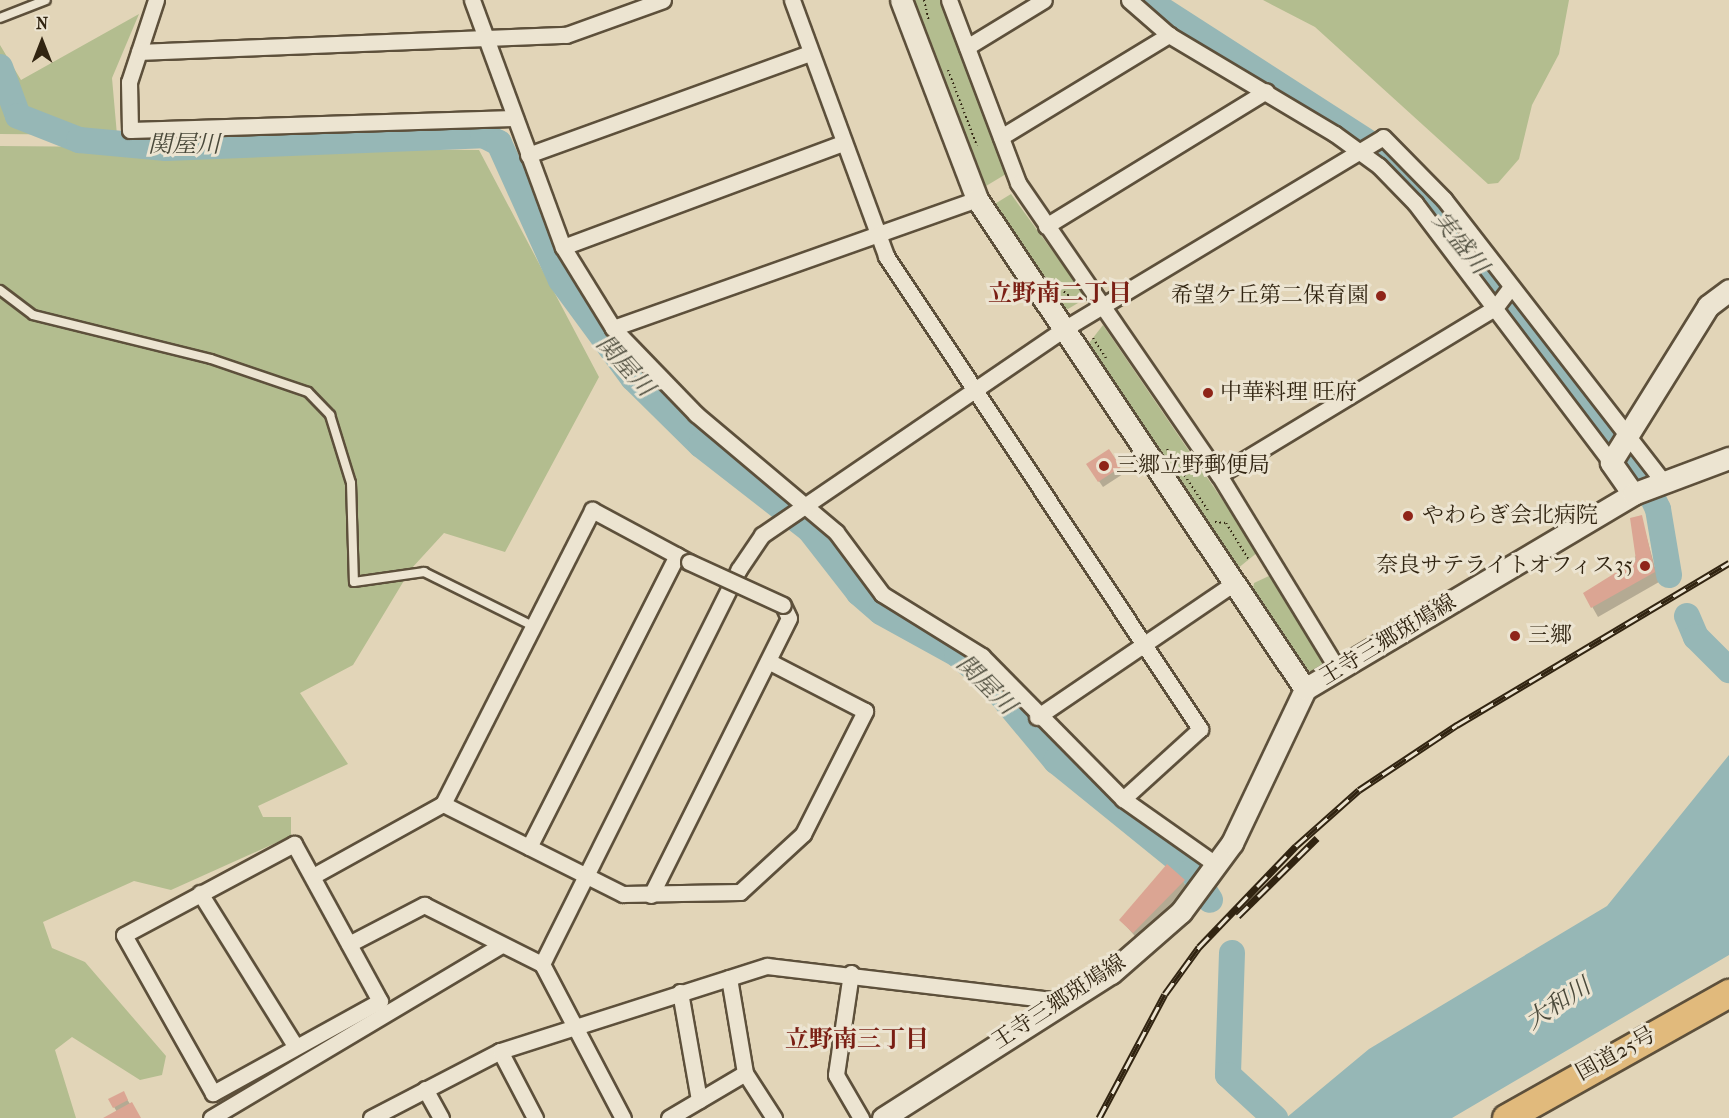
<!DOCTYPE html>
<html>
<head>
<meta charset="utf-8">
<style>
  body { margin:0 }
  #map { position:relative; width:1729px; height:1118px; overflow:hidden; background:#e2d5b8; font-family:"IM FELL French Canon","Noto Serif JP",serif }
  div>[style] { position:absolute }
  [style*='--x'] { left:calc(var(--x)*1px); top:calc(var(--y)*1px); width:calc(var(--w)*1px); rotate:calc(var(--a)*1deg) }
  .green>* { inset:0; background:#b3bd8f }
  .water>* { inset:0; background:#96b7b6 }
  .shadow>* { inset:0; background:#0003 }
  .river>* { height:26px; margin:-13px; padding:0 13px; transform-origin:13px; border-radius:13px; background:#96b7b6 }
  .building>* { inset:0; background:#dba593 }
  .path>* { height:2px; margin-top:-1px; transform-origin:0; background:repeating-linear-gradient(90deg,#312411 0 1.5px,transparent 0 4.5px) }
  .roads { filter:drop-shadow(2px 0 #5d503b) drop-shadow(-2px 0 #5d503b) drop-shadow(0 2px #5d503b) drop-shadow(0 -2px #5d503b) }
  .lane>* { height:8px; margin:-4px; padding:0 4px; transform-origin:4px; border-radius:4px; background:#ece4d1 }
  .street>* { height:15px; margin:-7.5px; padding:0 7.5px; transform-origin:7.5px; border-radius:7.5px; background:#ece4d1 }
  .secondary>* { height:21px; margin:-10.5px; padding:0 10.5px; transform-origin:10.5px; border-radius:10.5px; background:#ece4d1 }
  .highway>* { height:27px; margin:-13.5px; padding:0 13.5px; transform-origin:13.5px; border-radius:13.5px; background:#e1ba7c }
  .rail>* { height:7px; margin-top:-3.5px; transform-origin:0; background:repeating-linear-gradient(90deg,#ece4d1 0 14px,#312411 0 28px); box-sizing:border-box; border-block:2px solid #312411 }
  .bridges { filter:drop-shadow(2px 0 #5d503b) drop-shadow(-2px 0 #5d503b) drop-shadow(0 2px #5d503b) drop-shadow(0 -2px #5d503b) }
  .street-bridge>* { height:15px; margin:-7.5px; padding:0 7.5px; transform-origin:7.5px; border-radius:7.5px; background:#ece4d1 }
  .dots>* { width:16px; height:16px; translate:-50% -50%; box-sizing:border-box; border:3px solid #ece4d1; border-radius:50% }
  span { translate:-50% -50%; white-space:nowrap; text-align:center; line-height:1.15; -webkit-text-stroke:6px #ece4d1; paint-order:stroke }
  .poi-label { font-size:22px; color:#312411 }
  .right { translate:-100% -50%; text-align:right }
  .left { translate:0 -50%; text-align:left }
  .street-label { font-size:22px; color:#312411 }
  .water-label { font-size:24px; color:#4a493a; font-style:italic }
  .neighbourhood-label { font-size:24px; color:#7a1f14; font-weight:700 }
  .north { position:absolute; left:12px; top:12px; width:60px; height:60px; -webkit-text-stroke:4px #ece4d1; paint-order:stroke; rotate:0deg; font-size:16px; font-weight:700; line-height:24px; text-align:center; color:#312411 }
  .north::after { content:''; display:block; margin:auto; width:21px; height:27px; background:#312411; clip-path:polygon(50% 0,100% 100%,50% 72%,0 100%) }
</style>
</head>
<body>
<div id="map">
  <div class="green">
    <i style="clip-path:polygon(913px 0,944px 0,1006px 174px,986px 186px)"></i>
    <i style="clip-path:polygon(1263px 0,1569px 0,1559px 54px,1532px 105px,1519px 159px,1498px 183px,1488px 184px,1315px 27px)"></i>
    <i style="clip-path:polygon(139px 14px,112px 78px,117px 135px,0 134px,0 45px,21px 80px)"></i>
    <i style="clip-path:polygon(0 146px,479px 150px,599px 377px,505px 552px,444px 533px,411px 569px,353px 665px,300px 693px,348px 764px,258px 806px,263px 817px,291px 817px,291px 836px,171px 890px,134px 881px,43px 922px,52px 948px,85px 962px,166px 1056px,162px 1075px,140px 1080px,72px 1037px,55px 1050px,76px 1118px,0 1118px)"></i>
    <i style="clip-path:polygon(1011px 194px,1083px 293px,1083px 300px,1068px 309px,1060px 308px,993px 205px)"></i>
    <i style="clip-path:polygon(1103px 325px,1258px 552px,1237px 569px,1086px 347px)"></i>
    <i style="clip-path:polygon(1271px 575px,1332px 664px,1314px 672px,1304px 669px,1252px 595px,1254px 583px)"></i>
  </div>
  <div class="water">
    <i style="clip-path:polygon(1729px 755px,1729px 955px,1452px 1118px,1286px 1118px,1369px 1049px,1607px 906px)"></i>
  </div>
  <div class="shadow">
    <i style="clip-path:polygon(1109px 451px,1123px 474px,1103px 487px,1092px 471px)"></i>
    <i style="clip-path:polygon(1641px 517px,1659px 582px,1598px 617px,1585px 594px,1629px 568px,1639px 550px)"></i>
    <i style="clip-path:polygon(1183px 881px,1189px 891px,1140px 942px,1121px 920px)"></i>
    <i style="clip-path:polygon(123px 1093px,139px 1118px,106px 1118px,117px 1112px,110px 1100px)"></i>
  </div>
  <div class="river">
    <i style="--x:1147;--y:0;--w:281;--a:32.8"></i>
    <i style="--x:1383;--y:152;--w:410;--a:51.2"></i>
    <i style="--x:1640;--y:472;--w:41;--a:64.1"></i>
    <i style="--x:1658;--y:509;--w:67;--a:80.5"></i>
    <i style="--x:0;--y:67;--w:52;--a:69.8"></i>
    <i style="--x:18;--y:116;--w:66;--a:21.5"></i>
    <i style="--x:79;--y:140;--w:87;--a:5.3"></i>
    <i style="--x:166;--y:148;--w:317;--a:-2.3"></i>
    <i style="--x:483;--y:135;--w:18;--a:27"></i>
    <i style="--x:499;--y:143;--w:150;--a:65.7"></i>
    <i style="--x:561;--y:280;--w:122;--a:53.7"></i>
    <i style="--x:633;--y:378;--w:95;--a:44.6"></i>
    <i style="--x:701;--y:445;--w:138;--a:37.9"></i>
    <i style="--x:810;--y:530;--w:80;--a:52.1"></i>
    <i style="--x:859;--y:593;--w:29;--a:41"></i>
    <i style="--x:881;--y:612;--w:87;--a:28.9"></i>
    <i style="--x:957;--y:654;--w:45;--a:40.5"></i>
    <i style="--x:991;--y:683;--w:102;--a:50.2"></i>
    <i style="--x:1056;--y:761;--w:175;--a:39"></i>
    <i style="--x:1192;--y:871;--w:34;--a:58"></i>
    <i style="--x:1687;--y:616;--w:23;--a:67"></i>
    <i style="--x:1696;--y:637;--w:47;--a:45"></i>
    <i style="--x:1232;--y:953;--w:122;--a:91.9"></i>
    <i style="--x:1228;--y:1075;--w:64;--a:42.5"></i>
  </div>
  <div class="building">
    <i style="clip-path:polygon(1109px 449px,1121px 467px,1098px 482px,1086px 464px)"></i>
    <i style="clip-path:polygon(1642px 515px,1655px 572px,1591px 608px,1583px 593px,1636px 560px,1630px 518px)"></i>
    <i style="clip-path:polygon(1167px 864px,1185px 880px,1133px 933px,1119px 920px)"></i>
    <i style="clip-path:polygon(124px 1091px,128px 1100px,113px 1108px,108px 1099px)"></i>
    <i style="clip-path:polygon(132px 1102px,141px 1118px,103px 1118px)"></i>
  </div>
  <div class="path">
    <i style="--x:924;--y:0;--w:22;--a:77"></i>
    <i style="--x:948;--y:70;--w:81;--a:69.1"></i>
    <i style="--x:1057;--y:286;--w:26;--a:39"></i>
    <i style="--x:1093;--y:338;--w:24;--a:57"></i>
    <i style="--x:1167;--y:449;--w:76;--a:56.3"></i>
    <i style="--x:1215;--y:522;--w:11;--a:5"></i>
    <i style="--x:1226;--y:523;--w:44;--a:58.1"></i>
  </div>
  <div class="roads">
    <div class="lane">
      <i style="--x:0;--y:18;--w:49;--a:-21.4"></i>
      <i style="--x:0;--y:290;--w:41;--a:37.1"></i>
      <i style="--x:33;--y:315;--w:183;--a:13.9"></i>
      <i style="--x:211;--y:359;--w:102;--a:18.8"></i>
      <i style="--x:308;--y:392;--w:32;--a:46"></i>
      <i style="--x:330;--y:415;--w:71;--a:72.8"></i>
      <i style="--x:351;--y:483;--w:99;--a:88.3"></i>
      <i style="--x:354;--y:582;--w:71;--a:-8.1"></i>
      <i style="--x:424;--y:572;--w:122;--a:26.4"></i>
    </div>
    <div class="street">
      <i style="--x:156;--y:0;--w:86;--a:108.2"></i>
      <i style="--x:129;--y:82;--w:48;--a:88.8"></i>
      <i style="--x:130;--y:130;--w:384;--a:-1.8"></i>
      <i style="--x:472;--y:0;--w:263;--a:69.8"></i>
      <i style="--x:563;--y:247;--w:95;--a:58.3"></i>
      <i style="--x:613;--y:328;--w:120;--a:46"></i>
      <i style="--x:696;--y:414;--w:183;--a:40.1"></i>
      <i style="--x:836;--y:532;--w:77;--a:53.4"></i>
      <i style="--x:882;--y:594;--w:118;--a:31.8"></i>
      <i style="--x:982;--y:656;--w:201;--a:45.4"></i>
      <i style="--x:1123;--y:799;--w:116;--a:35.2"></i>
      <i style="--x:792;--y:0;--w:273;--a:69.8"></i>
      <i style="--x:886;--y:256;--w:568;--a:56.42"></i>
      <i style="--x:1200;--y:729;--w:104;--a:137.7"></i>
      <i style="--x:949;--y:0;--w:196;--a:69.3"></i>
      <i style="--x:1018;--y:183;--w:354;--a:55.5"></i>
      <i style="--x:1219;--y:475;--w:228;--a:58.6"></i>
      <i style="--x:1129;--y:0;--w:53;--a:41.2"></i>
      <i style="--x:1169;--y:35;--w:193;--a:30.8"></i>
      <i style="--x:1335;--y:134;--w:54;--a:36"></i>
      <i style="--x:1379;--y:166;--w:52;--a:45.8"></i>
      <i style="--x:1415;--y:203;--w:325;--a:52.9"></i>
      <i style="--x:967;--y:47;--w:90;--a:-31.4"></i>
      <i style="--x:139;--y:52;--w:427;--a:-2.3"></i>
      <i style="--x:566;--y:35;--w:103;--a:-19.8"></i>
      <i style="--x:1001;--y:137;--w:197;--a:-31.3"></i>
      <i style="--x:528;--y:155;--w:300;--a:-19.9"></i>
      <i style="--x:1046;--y:226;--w:258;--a:-31.5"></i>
      <i style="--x:563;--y:247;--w:298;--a:-20.4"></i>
      <i style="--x:613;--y:328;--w:386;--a:-19.5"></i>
      <i style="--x:1219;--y:475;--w:323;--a:-31.2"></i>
      <i style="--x:1495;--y:308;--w:26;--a:-53"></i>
      <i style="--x:1037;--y:717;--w:238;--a:-34.2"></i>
      <i style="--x:443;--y:804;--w:201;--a:26.6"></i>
      <i style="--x:623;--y:894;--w:117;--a:-1"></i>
      <i style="--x:740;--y:892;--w:86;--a:-42.6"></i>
      <i style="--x:803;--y:834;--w:138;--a:-63.2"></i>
      <i style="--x:865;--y:711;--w:109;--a:-152.7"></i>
      <i style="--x:294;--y:844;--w:179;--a:61.3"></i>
      <i style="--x:380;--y:1001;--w:191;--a:151.1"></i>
      <i style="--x:213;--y:1093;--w:181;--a:-119.4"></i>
      <i style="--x:124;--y:935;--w:193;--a:-28.2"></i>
      <i style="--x:529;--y:847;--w:327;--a:-63.1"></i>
      <i style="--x:313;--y:876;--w:149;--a:-29"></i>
      <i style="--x:443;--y:804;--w:330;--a:-63.1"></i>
      <i style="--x:592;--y:510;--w:110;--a:28.2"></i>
      <i style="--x:200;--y:893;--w:181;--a:58.1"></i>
      <i style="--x:651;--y:895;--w:309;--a:-63.5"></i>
      <i style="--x:789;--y:618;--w:14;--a:-115"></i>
      <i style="--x:349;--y:944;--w:85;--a:-27.5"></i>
      <i style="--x:424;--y:905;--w:132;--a:26.6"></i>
      <i style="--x:542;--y:964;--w:174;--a:62.3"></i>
      <i style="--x:542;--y:964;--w:441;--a:-63.5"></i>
      <i style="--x:739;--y:569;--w:41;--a:-55.9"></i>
      <i style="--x:762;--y:535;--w:366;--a:-34.3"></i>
      <i style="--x:1064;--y:329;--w:372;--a:-31"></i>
      <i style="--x:1383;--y:137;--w:87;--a:45.5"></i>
      <i style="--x:1444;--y:199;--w:356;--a:52.2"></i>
      <i style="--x:851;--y:973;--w:103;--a:98.4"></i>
      <i style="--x:836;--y:1075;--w:50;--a:59.8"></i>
      <i style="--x:729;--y:978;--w:96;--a:80.4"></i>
      <i style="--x:745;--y:1073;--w:54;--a:57.2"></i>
      <i style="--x:680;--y:992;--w:110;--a:80"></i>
      <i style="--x:500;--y:1051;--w:76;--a:62.4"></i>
      <i style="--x:425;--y:1089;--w:33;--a:61"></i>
      <i style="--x:211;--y:1118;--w:336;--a:-30.8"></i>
      <i style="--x:371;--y:1118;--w:145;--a:-27.4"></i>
      <i style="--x:500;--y:1051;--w:280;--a:-17.7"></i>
      <i style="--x:767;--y:966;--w:297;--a:6.8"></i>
      <i style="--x:669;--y:1118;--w:88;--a:-30.6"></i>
    </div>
    <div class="secondary">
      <i style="--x:901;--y:0;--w:213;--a:69.1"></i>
      <i style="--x:977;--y:199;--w:590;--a:56.2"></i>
      <i style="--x:1633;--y:494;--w:39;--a:-125"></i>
      <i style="--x:1611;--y:462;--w:184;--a:-58.1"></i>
      <i style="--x:1708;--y:306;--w:26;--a:-37"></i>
      <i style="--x:883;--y:1118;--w:270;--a:-32.5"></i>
      <i style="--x:1111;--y:973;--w:93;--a:-41.1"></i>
      <i style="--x:1181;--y:912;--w:86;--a:-53.5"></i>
      <i style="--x:1232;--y:843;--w:170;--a:-64.6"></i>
      <i style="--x:1305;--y:689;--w:382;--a:-30.7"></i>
      <i style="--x:1633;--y:494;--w:103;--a:-20.6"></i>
    </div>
    <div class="highway">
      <i style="--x:1506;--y:1118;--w:256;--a:-29.3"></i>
    </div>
  </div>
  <div class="rail">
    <i style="--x:1238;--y:916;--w:111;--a:-44.6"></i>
    <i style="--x:1099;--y:1118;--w:140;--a:-62"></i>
    <i style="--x:1165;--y:994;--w:58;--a:-54.1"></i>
    <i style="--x:1199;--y:947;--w:140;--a:-46.2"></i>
    <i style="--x:1296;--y:846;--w:84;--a:-41.6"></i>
    <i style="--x:1359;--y:790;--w:118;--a:-33.6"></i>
    <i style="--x:1457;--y:725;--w:317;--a:-30.8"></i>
  </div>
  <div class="bridges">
    <div class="street-bridge">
      <i style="--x:689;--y:562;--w:103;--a:24.6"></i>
    </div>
  </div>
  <div class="dots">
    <i style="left:1381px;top:296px;background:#8f2418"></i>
    <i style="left:1208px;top:393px;background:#8f2418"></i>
    <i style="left:1104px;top:466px;background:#8f2418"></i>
    <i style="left:1408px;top:516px;background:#8f2418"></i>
    <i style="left:1645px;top:566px;background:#8f2418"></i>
    <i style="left:1515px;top:636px;background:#8f2418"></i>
  </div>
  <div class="poi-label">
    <span class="right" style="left:1369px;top:296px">希望ケ丘第二保育園</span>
    <span class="left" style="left:1220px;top:393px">中華料理 旺府</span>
    <span class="left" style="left:1116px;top:466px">三郷立野郵便局</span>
    <span class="left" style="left:1422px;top:516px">やわらぎ会北病院</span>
    <span class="right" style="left:1633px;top:566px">奈良サテライトオフィス35</span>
    <span class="left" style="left:1528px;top:636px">三郷</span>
  </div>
  <div class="street-label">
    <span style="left:1388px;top:640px;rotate:-31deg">王寺三郷斑鳩線</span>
    <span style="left:1059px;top:1002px;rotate:-33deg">王寺三郷斑鳩線</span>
    <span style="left:1616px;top:1054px;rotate:-29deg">国道25号</span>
  </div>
  <div class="water-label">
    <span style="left:184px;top:145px">関屋川</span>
    <span style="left:1460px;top:243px;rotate:51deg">実盛川</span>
    <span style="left:625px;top:366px;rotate:48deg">関屋川</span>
    <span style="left:986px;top:685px;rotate:45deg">関屋川</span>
    <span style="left:1558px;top:1004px;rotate:-33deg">大和川</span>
  </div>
  <div class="neighbourhood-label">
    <span style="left:1060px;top:294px">立野南二丁目</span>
    <span style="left:857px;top:1040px">立野南三丁目</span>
  </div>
  <div class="north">N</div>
</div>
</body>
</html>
